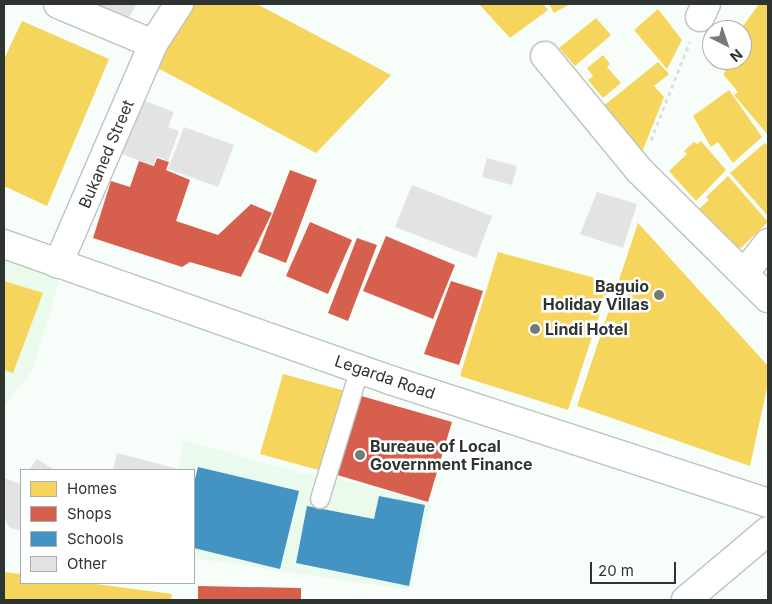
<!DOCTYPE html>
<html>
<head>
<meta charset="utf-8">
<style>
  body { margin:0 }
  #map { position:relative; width:772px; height:604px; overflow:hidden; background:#f7fdf8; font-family:Inter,sans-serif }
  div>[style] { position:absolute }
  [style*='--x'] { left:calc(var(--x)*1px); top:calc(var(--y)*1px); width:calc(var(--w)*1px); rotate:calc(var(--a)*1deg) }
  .built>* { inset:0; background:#eafaec }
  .homes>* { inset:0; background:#f6d55c }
  .shops>* { inset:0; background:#d6604d }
  .schools>* { inset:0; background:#4393c3 }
  .building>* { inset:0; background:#e4e3e3 }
  .path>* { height:3px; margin-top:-1.5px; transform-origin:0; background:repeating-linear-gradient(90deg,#dddedd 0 4px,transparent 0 8px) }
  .roads { filter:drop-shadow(1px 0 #bdc3be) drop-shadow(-1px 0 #bdc3be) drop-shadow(0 1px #bdc3be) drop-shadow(0 -1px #bdc3be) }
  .service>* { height:18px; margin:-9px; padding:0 9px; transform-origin:9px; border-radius:9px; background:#fefffe }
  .minor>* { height:28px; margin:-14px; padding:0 14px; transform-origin:14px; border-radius:14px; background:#fefffe }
  .tertiary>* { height:28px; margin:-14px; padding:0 14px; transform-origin:14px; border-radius:14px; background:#fefffe }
  .secondary>* { height:28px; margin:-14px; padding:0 14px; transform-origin:14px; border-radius:14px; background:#fefffe }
  .dots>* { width:14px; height:14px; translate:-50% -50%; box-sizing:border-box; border:2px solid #fff; border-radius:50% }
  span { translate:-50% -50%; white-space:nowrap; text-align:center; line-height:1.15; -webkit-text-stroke:5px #fff; paint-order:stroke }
  .street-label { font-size:16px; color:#2e342f }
  .poi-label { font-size:16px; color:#2e342f; font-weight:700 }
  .right { translate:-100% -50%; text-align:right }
  .left { translate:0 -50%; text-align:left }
  .frame { position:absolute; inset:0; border:5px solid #2e342f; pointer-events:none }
  .legend { position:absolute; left:20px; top:469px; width:175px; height:115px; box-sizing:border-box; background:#fff; border:1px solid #abaeac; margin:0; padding:6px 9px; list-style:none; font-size:15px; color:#2e342f }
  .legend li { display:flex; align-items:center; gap:10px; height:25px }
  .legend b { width:25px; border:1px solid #abaeac }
  .north { position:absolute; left:702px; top:20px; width:50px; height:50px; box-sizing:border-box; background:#fff; border:1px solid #abaeac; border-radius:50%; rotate:139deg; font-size:14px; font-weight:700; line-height:20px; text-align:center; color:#2e342f }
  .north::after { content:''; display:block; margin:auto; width:18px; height:22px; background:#747a75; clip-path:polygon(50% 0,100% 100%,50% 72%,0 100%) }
  .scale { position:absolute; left:590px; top:562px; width:86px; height:22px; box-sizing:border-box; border:2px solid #2e342f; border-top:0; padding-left:6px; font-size:15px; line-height:18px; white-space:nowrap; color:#2e342f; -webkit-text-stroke:4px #fff; paint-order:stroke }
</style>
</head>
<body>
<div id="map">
  <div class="built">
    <i style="clip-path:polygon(4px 251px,62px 273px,33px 368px,4px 408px)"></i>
    <i style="clip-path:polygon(184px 440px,299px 473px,332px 477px,431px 503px,409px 590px,194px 558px,194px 470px,178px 470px)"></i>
  </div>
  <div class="homes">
    <i style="clip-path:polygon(192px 4px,257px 4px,391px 75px,316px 153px,156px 67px)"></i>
    <i style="clip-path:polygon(479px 4px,543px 4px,548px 10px,510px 38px)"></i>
    <i style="clip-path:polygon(549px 4px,570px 4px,554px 13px)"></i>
    <i style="clip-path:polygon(759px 4px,768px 4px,768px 135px,734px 95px,738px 92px,723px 74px,726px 71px,712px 66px,715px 60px,742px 60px,740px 30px)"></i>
    <i style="clip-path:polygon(658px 9px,682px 40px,667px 69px,634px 30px)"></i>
    <i style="clip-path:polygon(596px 18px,611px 35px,575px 66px,559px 48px)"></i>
    <i style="clip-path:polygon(22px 21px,109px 59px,47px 206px,4px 186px,4px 59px)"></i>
    <i style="clip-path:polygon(603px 55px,610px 64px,607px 67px,621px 83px,603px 98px,588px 80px,593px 76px,587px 68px)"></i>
    <i style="clip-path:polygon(658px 62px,669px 74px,654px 86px,664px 97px,641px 155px,601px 108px)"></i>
    <i style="clip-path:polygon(729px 90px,762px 137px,733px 163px,718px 142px,711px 147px,693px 116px)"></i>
    <i style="clip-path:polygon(701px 141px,726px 170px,696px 201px,669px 171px,687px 154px,684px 151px,694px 142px,697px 144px)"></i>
    <i style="clip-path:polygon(765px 143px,768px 146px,768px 216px,730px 173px)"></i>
    <i style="clip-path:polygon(728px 176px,768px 222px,741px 248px,731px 245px,698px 210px,709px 200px,706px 197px)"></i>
    <i style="clip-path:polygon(638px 223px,768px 366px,768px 383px,750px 466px,577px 406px)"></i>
    <i style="clip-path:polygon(498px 252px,610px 282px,568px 410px,460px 376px)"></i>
    <i style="clip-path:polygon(4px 281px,43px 293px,13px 373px,4px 370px)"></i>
    <i style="clip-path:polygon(283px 374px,345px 391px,322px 471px,260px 454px)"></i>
    <i style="clip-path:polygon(4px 572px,21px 574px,21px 583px,88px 583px,172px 594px,171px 600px,4px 600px)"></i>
  </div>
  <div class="shops">
    <i style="clip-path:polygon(157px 158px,169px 162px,166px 170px,190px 180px,176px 221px,218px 235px,251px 204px,272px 213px,241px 277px,190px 262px,182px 267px,93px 238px,111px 181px,130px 187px,139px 161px,154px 166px)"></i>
    <i style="clip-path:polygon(290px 170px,317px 180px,286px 263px,258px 252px)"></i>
    <i style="clip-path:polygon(310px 222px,352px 240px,328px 294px,286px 276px)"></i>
    <i style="clip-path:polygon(386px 236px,455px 265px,433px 319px,363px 291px)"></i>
    <i style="clip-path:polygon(357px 238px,377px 245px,348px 321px,328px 313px)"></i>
    <i style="clip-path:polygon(451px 281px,483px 291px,459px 365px,424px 354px)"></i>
    <i style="clip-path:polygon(358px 395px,452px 422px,428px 502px,334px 474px)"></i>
    <i style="clip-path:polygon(198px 586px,301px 588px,301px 600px,198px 600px)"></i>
  </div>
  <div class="schools">
    <i style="clip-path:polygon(198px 467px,299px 491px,280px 569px,194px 548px,194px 483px)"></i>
    <i style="clip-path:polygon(379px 496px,425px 505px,409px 586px,296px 563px,307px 506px,374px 519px)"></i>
  </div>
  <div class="building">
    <i style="clip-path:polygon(89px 4px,136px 4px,127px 22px)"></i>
    <i style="clip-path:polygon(137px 98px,174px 112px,168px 127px,179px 131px,168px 161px,157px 156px,153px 166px,117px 152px)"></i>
    <i style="clip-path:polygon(184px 127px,234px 145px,218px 187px,168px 169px)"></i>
    <i style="clip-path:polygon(487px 158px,517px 166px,512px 185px,482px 177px)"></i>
    <i style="clip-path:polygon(412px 185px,492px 216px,476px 258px,395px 227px)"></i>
    <i style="clip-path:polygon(597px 192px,637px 204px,623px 248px,580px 234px)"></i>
    <i style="clip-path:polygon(117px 453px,175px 468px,175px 470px,113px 470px)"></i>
    <i style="clip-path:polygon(37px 459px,55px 470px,29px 470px)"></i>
    <i style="clip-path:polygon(4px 478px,20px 484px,21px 482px,21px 531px,9px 527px,4px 518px)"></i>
  </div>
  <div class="path">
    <i style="--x:651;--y:140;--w:106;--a:-68.5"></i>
  </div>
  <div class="roads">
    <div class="service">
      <i style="--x:320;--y:499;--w:137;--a:-73"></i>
    </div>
    <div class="minor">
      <i style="--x:58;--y:4;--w:103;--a:22.8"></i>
      <i style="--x:700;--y:17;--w:14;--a:-65"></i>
      <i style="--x:545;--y:56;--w:148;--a:50.5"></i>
      <i style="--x:639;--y:170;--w:182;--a:44.8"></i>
      <i style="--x:58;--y:264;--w:240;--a:-66.6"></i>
      <i style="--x:153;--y:44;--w:48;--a:-57"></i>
      <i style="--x:744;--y:274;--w:39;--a:-52"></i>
    </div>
    <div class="tertiary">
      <i style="--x:686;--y:600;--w:107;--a:-40.1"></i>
    </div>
    <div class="secondary">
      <i style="--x:4;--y:244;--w:409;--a:19.4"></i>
      <i style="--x:390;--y:380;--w:398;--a:18"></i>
    </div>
  </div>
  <div class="dots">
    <i style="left:659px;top:295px;background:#747a75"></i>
    <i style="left:535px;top:329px;background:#747a75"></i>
    <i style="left:360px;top:455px;background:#747a75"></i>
  </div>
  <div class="street-label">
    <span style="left:106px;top:154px;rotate:-67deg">Bukaned Street</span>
    <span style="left:385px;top:377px;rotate:19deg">Legarda Road</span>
  </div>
  <div class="poi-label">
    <span class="right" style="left:649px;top:295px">Baguio<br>Holiday Villas</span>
    <span class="left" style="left:545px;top:329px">Lindi Hotel</span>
    <span class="left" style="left:370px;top:455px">Bureaue of Local<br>Government Finance</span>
  </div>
  <div class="frame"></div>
  <ul class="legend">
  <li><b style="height:14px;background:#f6d55c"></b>Homes</li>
  <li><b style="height:14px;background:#d6604d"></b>Shops</li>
  <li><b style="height:14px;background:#4393c3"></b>Schools</li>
  <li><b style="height:14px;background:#e4e3e3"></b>Other</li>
  </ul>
  <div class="north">N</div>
  <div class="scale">20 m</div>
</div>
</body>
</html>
